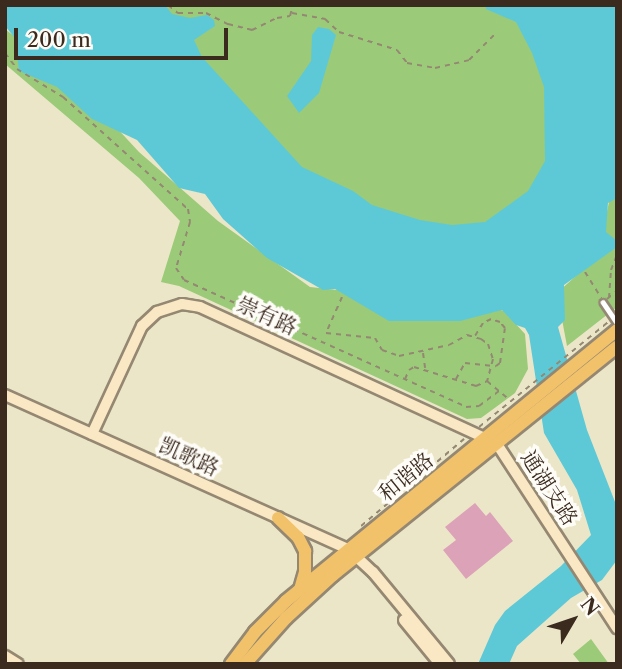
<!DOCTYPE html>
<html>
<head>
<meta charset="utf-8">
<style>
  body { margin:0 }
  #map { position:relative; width:622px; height:669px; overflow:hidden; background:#ece6c8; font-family:"Libre Caslon Text","Noto Serif SC",serif }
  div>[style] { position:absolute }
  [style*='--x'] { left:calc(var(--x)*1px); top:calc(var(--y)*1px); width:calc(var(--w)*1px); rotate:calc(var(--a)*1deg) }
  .green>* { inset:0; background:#9bca79 }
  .water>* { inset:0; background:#5ec9d6 }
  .building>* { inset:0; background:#dca3b8 }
  .path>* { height:2px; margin-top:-1px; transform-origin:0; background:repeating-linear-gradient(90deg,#948873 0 5px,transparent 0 10px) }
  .roads { filter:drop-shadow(2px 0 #948873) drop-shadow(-2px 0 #948873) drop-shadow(0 2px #948873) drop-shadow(0 -2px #948873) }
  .lane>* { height:4.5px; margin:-2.25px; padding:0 2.25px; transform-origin:2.25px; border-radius:2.25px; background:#fff }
  .secondary>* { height:10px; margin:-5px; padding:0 5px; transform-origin:5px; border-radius:5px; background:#fae7c3 }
  .primary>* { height:12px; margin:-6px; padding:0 6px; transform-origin:6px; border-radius:6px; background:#f2c26a }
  span { translate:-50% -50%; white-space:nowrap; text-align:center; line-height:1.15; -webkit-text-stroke:7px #fdfcf7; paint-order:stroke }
  .street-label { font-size:21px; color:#3b2a1e }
  .frame { position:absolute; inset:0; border:7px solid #3b2a1e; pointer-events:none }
  .north { position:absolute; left:538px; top:585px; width:70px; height:70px; -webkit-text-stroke:5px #fdfcf7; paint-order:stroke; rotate:51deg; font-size:19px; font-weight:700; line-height:28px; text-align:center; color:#3b2a1e }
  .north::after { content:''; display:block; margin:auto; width:24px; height:32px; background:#3b2a1e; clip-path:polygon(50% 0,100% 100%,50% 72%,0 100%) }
  .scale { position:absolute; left:14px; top:28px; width:214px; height:32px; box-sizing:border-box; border:4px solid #3b2a1e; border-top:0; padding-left:9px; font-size:21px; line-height:24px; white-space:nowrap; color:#3b2a1e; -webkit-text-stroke:5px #fdfcf7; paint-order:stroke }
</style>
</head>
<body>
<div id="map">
  <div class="green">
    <i style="clip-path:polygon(141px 5px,519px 5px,566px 150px,501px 230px,372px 226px,247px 138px)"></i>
    <i style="clip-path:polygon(5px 29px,76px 84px,139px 152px,218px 221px,310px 287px,492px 307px,504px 311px,525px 334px,528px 369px,515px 393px,481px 418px,467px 419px,179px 286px,161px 282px,180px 221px,139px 178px,5px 64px)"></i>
    <i style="clip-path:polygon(617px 190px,617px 307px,567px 346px,557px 293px,598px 256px,610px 197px)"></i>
    <i style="clip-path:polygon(591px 639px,609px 664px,581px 664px,573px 654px)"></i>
  </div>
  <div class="water">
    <i style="clip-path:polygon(5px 5px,165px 5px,172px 14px,190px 18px,207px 15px,214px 20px,215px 26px,194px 40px,202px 57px,302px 167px,353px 191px,372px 205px,420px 220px,452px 225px,485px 222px,528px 191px,545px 161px,544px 87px,532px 53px,516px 22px,486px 9px,485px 5px,617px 5px,617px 198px,608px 203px,606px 232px,617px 241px,617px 247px,564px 285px,565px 320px,558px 327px,587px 430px,617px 507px,617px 560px,602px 580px,571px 598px,517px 646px,509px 664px,478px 664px,495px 625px,505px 611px,561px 566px,591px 535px,577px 490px,544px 433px,529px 335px,525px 328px,516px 325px,502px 310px,460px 321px,389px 321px,335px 289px,323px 290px,267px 258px,223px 219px,205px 194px,179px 188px,137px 140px,92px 119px,57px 87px,19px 71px,15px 38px,5px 26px)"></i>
    <i style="clip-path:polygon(318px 27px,329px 29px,336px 35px,319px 93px,299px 113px,287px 96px,311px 61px,312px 35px)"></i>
  </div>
  <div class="building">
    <i style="clip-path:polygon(475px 503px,486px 516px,490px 512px,513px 541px,466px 579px,443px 550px,456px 540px,445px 527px)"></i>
  </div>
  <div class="path">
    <i style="--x:168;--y:5;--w:13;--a:39"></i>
    <i style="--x:178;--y:13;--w:28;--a:0"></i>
    <i style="--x:206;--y:13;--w:25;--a:27"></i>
    <i style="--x:228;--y:24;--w:25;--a:14"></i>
    <i style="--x:252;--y:30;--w:28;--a:-26"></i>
    <i style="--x:277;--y:18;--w:13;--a:-9"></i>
    <i style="--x:290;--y:16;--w:11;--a:-75"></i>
    <i style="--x:292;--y:13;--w:34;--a:10"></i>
    <i style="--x:325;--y:19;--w:19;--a:43"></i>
    <i style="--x:339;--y:32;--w:61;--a:17.2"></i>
    <i style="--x:397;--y:50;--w:16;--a:52"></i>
    <i style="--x:407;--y:63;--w:28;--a:10"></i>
    <i style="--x:435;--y:68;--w:35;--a:-13"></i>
    <i style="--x:469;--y:60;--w:37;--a:-45"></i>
    <i style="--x:5;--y:53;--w:20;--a:53"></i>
    <i style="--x:17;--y:69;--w:54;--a:31.3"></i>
    <i style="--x:63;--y:97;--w:168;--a:41.9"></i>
    <i style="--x:188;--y:209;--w:13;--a:81"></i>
    <i style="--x:190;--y:222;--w:48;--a:106.9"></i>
    <i style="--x:176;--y:268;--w:14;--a:56"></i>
    <i style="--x:184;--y:280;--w:309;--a:24.2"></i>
    <i style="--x:466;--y:407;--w:13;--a:-4"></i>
    <i style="--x:479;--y:406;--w:25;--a:-37"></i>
    <i style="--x:585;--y:272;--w:31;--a:58"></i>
    <i style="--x:342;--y:297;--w:39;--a:114"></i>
    <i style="--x:326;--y:333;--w:49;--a:5.8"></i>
    <i style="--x:375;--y:338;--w:14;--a:60"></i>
    <i style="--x:382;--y:350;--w:18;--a:19"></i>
    <i style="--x:399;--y:356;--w:51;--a:-12.4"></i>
    <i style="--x:449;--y:345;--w:21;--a:-29"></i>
    <i style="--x:467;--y:335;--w:15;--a:16"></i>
    <i style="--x:481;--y:339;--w:9;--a:36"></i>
    <i style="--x:488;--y:344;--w:16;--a:72"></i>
    <i style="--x:493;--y:359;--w:23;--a:105"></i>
    <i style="--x:487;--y:381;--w:30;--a:40"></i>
    <i style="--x:609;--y:298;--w:28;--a:-86"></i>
    <i style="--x:611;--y:270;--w:17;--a:-69"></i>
    <i style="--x:607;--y:299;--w:13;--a:-39"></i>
    <i style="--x:423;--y:353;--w:15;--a:82"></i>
    <i style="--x:405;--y:379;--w:10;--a:-66"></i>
    <i style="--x:409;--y:370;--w:6;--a:-31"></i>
    <i style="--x:414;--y:367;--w:65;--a:17"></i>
    <i style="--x:476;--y:386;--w:12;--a:-24"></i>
    <i style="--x:456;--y:379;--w:18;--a:-61"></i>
    <i style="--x:465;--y:363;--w:31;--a:6"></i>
    <i style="--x:496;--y:366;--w:5;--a:-37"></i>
    <i style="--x:500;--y:363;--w:35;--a:-82"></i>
    <i style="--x:505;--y:328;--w:8;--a:-130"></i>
    <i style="--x:500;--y:322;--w:9;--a:-162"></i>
    <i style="--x:491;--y:319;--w:9;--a:153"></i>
    <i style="--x:483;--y:323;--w:15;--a:122"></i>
    <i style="--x:479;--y:427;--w:166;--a:-39.1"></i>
    <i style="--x:361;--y:526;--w:135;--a:-40.2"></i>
  </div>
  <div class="roads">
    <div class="lane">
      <i style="--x:603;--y:302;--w:25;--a:56"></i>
    </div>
    <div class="secondary">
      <i style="--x:5;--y:395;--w:376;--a:24.2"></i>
      <i style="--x:348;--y:549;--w:34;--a:43"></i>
      <i style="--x:373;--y:572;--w:119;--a:50.4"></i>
      <i style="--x:92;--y:434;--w:119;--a:-65.2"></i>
      <i style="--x:142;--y:326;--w:21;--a:-43"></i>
      <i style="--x:157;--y:312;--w:26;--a:-18"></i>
      <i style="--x:182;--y:304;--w:18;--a:9"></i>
      <i style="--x:200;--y:307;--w:314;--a:24.7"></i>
      <i style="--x:497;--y:444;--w:220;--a:56.9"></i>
      <i style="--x:404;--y:620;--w:57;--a:50.7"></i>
      <i style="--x:5;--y:656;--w:15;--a:32"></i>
    </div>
    <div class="primary">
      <i style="--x:278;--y:518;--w:28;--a:44"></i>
      <i style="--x:298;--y:537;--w:16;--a:63"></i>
      <i style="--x:305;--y:551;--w:21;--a:90"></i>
      <i style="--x:305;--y:572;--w:18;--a:106"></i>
      <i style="--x:231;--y:664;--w:40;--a:-53"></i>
      <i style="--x:255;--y:632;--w:44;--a:-45"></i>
      <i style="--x:286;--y:601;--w:428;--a:-39.3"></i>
      <i style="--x:245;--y:664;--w:62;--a:-48.3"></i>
      <i style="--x:286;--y:618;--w:64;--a:-42.5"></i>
      <i style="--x:333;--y:575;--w:364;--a:-38.8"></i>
    </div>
  </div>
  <div class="street-label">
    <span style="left:267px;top:316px;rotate:24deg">崇有路</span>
    <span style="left:189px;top:457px;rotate:24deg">凯歌路</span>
    <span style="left:406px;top:477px;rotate:-39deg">和谐路</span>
    <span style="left:549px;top:488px;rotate:57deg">通湖支路</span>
  </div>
  <div class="frame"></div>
  <div class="north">N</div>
  <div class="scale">200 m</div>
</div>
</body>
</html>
